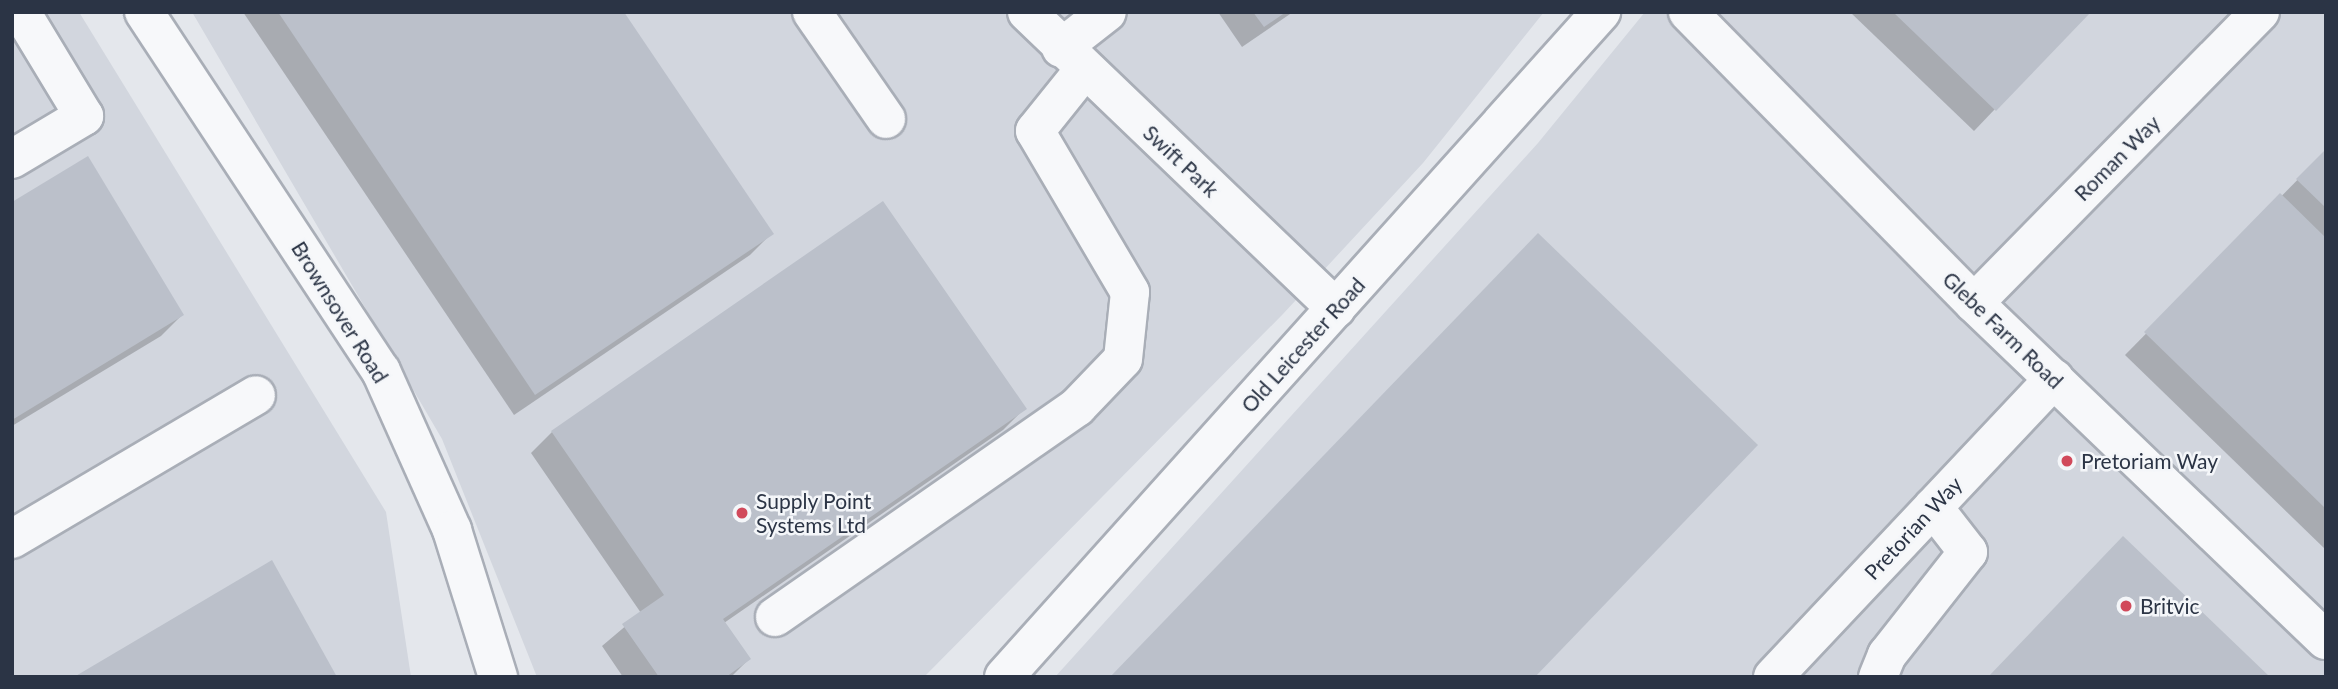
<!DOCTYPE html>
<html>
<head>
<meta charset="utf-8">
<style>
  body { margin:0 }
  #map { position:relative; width:2338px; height:689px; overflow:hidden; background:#e4e7ec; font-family:Lato,sans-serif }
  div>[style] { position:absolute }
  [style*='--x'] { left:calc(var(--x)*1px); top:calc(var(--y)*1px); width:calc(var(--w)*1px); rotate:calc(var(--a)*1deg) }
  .built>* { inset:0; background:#d2d6de }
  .shadow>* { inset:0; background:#0003 }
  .building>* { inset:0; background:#bbc0ca }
  .roads { filter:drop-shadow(2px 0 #a9aeb7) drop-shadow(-2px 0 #a9aeb7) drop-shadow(0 2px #a9aeb7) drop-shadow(0 -2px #a9aeb7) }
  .minor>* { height:38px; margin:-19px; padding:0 19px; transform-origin:19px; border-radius:19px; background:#f7f8fa }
  .dots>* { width:19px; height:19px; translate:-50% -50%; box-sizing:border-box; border:4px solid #f4f6f9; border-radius:50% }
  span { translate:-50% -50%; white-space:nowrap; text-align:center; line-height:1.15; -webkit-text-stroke:5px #f4f6f9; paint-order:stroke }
  .street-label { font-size:21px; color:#2b3445 }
  .poi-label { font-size:21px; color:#2b3445 }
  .left { translate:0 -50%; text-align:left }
  .frame { position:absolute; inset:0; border:14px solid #2b3445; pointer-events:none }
</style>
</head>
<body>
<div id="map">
  <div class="built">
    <i style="clip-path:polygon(12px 12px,79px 12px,386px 512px,411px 677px,12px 677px)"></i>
    <i style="clip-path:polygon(192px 12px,1544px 12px,1423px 163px,1283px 314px,924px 677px,537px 677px,442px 439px)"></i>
    <i style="clip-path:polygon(1645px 12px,2326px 12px,2326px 677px,1055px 677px,1538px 143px)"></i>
  </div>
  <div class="shadow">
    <i style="clip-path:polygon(243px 12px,622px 12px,771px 234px,750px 255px,514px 415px)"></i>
    <i style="clip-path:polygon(1218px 12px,1293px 12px,1242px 47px)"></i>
    <i style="clip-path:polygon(1850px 12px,2088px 12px,1974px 131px)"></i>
    <i style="clip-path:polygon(2326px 151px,2326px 550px,2125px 355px)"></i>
    <i style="clip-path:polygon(882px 203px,1024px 409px,1003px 430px,724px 623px,749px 659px,731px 677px,623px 677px,602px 646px,641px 613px,531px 453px,552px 432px)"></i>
    <i style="clip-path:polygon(12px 204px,182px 315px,161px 336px,12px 426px)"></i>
  </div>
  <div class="building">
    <i style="clip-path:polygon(278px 12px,624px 12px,774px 234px,535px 395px)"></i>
    <i style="clip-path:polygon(1253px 12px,1286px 12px,1264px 27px)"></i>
    <i style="clip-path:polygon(1893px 12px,2091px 12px,1996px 111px)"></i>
    <i style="clip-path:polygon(2326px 149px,2326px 208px,2296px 179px)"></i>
    <i style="clip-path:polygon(88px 156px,184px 315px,12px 420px,12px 202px)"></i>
    <i style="clip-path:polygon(2280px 193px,2326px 238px,2326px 509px,2144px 332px)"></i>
    <i style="clip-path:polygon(883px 201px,1027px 409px,723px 619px,751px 659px,726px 677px,659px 677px,622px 624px,664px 595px,551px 431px)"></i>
    <i style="clip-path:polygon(1538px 233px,1758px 445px,1535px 677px,1110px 677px)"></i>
    <i style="clip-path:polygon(2123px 536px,2270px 677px,1988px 677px)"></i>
    <i style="clip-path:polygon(272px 560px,337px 677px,74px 677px)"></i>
  </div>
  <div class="roads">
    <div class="minor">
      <i style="--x:144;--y:12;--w:430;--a:56.6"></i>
      <i style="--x:381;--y:371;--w:174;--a:65.9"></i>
      <i style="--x:452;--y:530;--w:154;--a:72.6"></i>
      <i style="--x:812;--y:12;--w:130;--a:55.3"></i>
      <i style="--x:1027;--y:12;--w:428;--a:43.8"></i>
      <i style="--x:1688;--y:12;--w:408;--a:45.5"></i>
      <i style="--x:1974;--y:303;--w:487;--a:43.8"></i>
      <i style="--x:1061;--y:48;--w:58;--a:-38"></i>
      <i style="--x:12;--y:159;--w:84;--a:-30.8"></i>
      <i style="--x:84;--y:116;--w:122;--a:-121.2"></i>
      <i style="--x:1974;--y:303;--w:408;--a:-45.5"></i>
      <i style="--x:12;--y:539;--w:283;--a:-30.5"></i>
      <i style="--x:775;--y:617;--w:368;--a:-34.8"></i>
      <i style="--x:1077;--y:407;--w:66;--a:-46.2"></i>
      <i style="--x:1123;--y:359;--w:67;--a:-84"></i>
      <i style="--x:1130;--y:292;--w:187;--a:-120.5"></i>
      <i style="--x:1035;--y:131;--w:78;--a:-51.2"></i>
      <i style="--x:1004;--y:677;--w:894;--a:-48.08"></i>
      <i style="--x:1773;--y:677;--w:410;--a:-46.7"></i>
      <i style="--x:1878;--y:677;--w:24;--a:-68"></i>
      <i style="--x:1887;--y:655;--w:131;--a:-51.8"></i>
      <i style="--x:1968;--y:552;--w:57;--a:-127.9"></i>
    </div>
  </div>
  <div class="dots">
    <i style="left:2067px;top:461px;background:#d1495b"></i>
    <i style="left:742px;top:513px;background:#d1495b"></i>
    <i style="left:2126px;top:606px;background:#d1495b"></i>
  </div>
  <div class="street-label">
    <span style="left:2117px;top:158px;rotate:-45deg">Roman Way</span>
    <span style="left:1181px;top:161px;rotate:43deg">Swift Park</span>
    <span style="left:340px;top:312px;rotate:58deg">Brownsover Road</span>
    <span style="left:2003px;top:330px;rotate:44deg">Glebe Farm Road</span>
    <span style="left:1303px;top:345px;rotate:-48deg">Old Leicester Road</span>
    <span style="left:1913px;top:528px;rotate:-47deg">Pretorian Way</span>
  </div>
  <div class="poi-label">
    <span class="left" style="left:2081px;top:461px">Pretoriam Way</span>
    <span class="left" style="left:756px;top:513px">Supply Point<br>Systems Ltd</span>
    <span class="left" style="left:2140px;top:606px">Britvic</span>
  </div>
  <div class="frame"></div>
</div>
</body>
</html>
